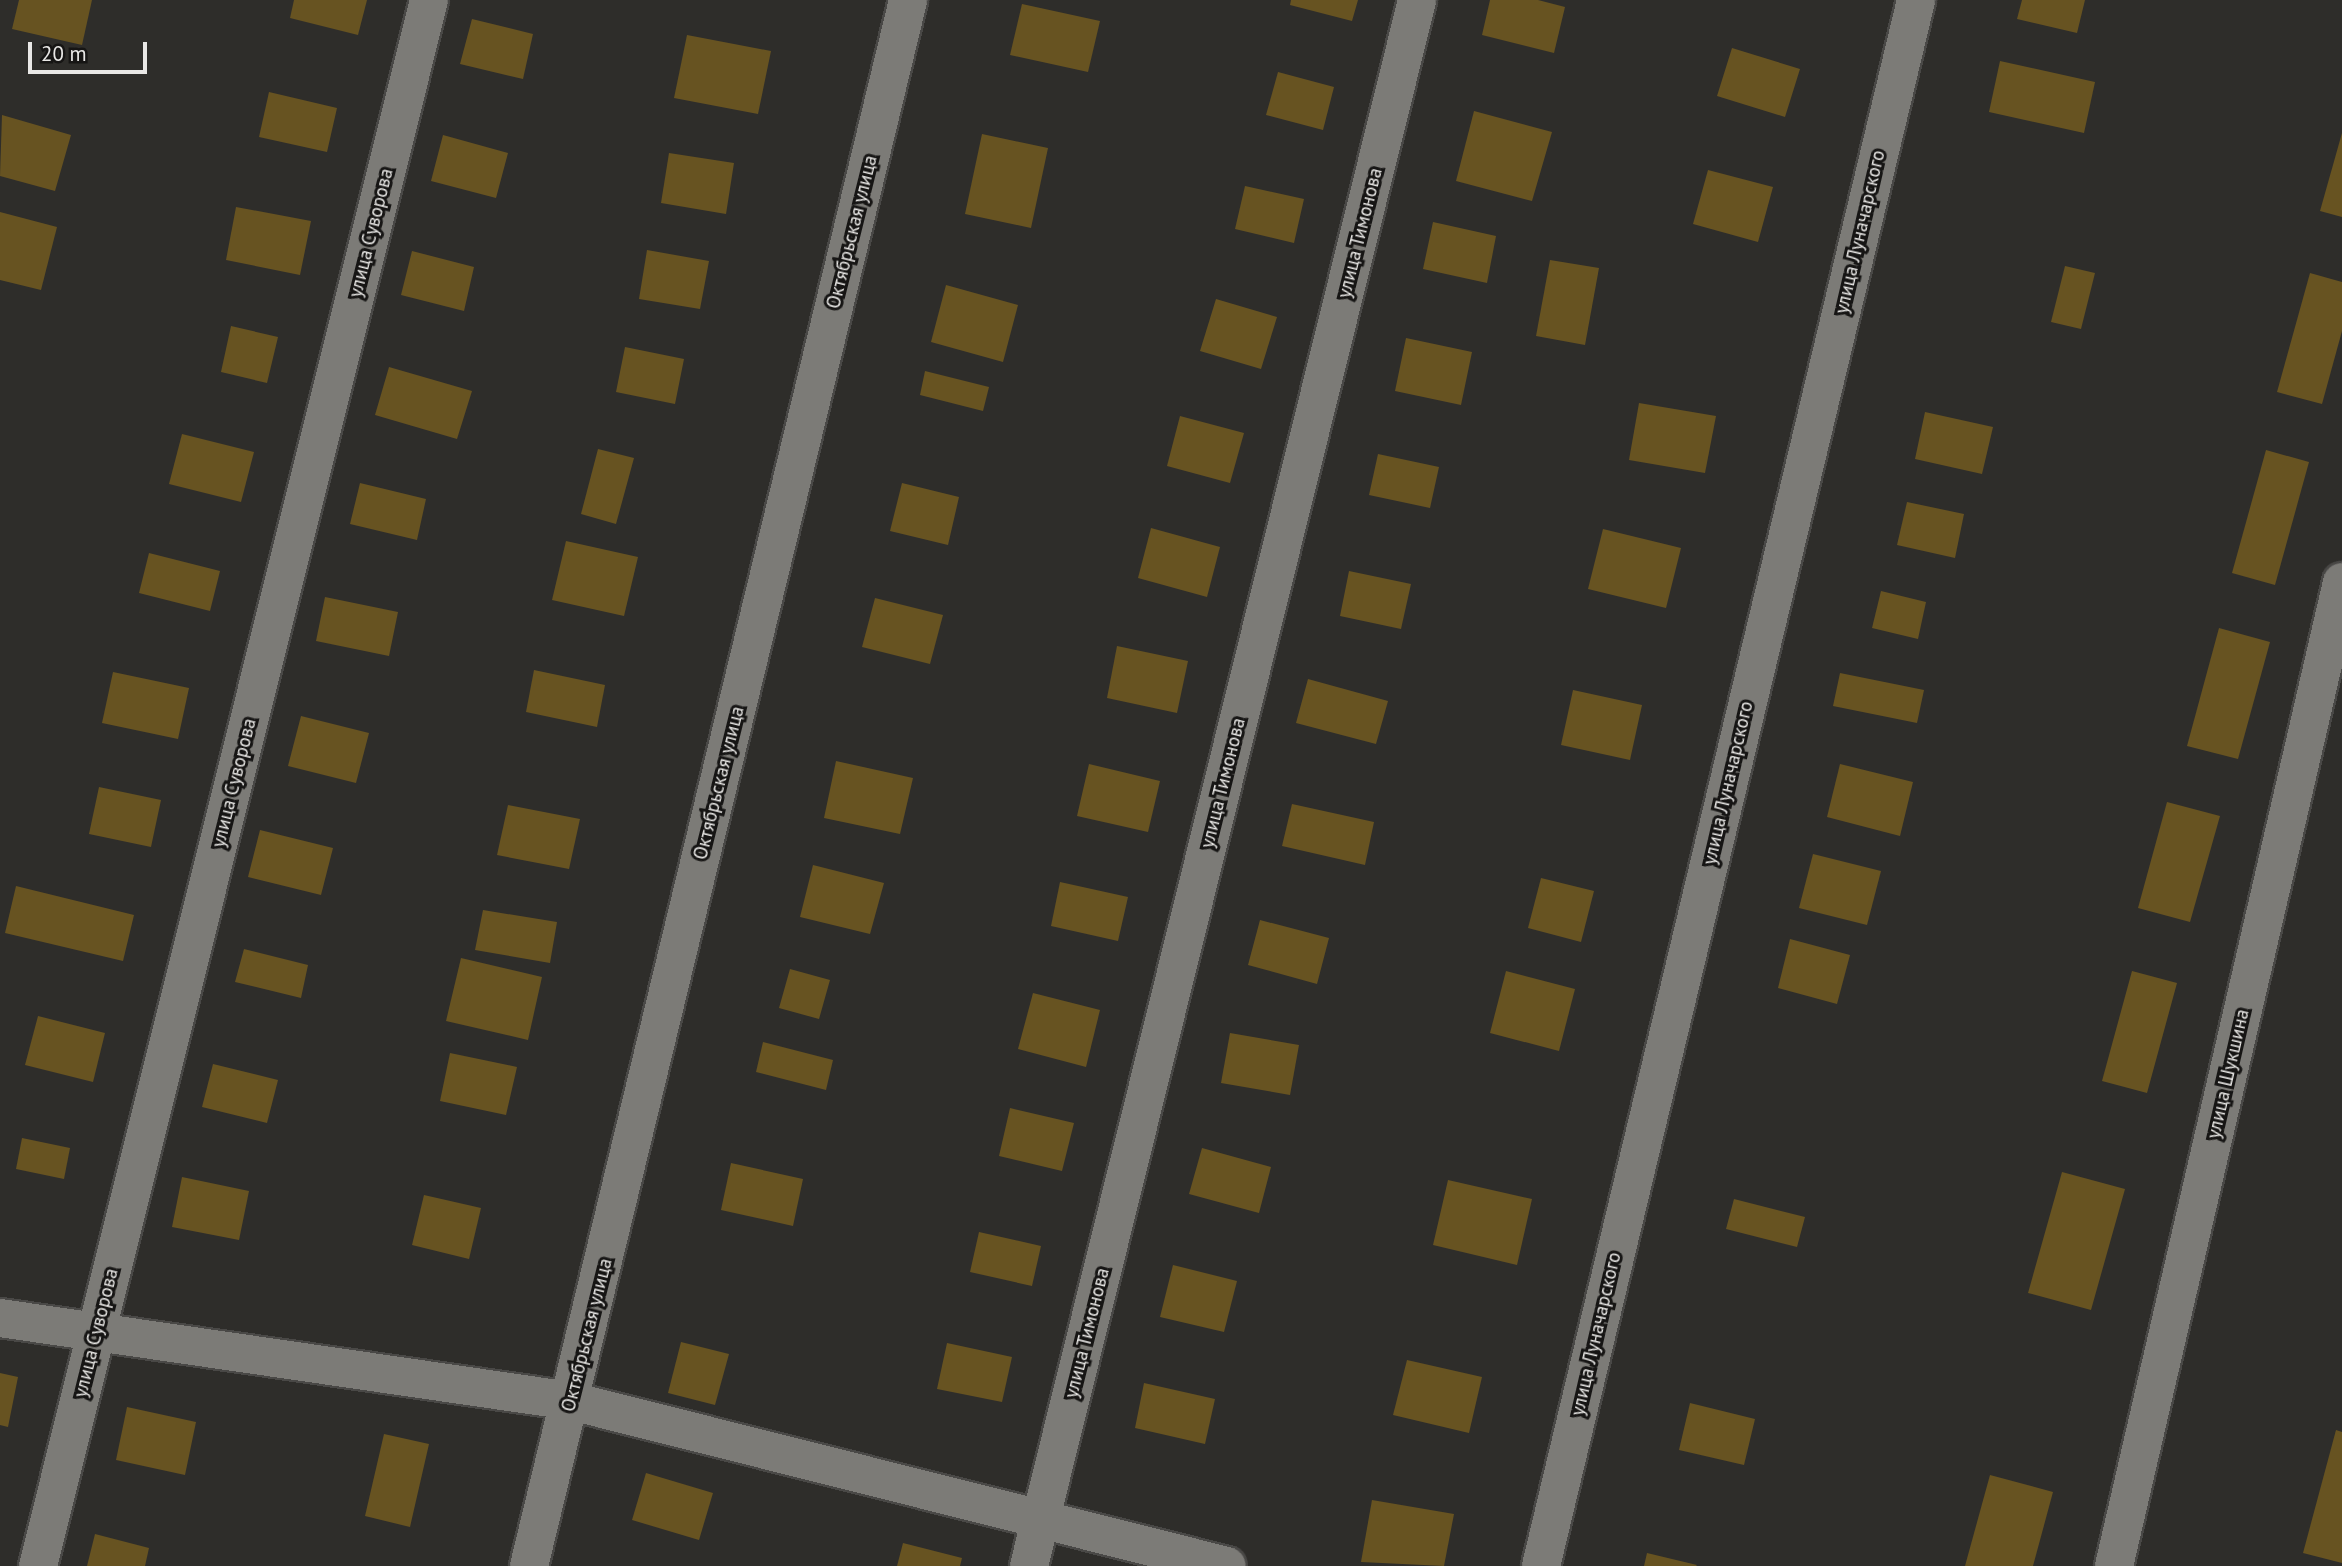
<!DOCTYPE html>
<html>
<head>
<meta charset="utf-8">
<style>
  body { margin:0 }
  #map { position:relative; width:2342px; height:1566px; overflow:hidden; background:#2e2d2a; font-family:"PT Sans",sans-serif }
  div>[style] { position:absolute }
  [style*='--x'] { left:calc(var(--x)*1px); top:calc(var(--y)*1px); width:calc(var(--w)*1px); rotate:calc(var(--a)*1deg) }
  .building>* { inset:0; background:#675321 }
  .roads { filter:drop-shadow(2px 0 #494846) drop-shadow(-2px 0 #494846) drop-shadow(0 2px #494846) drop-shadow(0 -2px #494846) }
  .minor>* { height:38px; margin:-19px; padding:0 19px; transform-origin:19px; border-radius:19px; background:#7c7b77 }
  span { translate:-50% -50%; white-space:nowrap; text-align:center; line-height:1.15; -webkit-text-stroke:6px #161514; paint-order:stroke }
  .street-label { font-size:19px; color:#e9e8e6 }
  .scale { position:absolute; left:28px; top:42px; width:119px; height:32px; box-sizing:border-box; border:4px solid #e9e8e6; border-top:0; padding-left:9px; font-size:21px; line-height:24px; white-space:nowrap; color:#e9e8e6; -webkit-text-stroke:5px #161514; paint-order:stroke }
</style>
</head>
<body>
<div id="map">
  <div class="building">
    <i style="clip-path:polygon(19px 0,92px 0,82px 45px,12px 29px)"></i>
    <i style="clip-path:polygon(294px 0,367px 0,358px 35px,290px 18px)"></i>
    <i style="clip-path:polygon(1291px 0,1358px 0,1352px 21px,1290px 5px)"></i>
    <i style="clip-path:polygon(1490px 0,1538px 0,1565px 7px,1554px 53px,1482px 35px)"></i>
    <i style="clip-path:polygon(2022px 0,2085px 0,2077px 33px,2017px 19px)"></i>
    <i style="clip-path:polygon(1022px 4px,1100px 21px,1088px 72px,1010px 55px)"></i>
    <i style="clip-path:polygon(472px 19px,533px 34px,523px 79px,460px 64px)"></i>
    <i style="clip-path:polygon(687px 35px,771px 51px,758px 114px,674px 98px)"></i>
    <i style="clip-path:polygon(1732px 48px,1800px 69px,1785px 117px,1717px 96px)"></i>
    <i style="clip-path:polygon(2000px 61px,2095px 82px,2084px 133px,1989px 112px)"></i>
    <i style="clip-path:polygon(1278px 72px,1334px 87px,1323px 130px,1266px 115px)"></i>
    <i style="clip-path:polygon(269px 92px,337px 108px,327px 152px,259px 137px)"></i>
    <i style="clip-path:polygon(1474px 111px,1552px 132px,1532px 201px,1456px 181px)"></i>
    <i style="clip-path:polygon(2px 115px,71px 135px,55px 191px,0 176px)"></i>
    <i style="clip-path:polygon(2342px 133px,2342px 217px,2320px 211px)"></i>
    <i style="clip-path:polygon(982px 134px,1048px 148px,1031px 228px,965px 214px)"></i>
    <i style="clip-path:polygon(443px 135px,508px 153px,496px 198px,431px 181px)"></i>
    <i style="clip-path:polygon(669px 153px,734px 163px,726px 214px,661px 203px)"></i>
    <i style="clip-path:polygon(1708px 170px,1773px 187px,1758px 242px,1693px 224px)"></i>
    <i style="clip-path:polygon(1245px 186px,1304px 199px,1294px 243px,1235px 229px)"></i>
    <i style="clip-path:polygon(236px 207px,311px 221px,300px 275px,226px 260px)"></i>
    <i style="clip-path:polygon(0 212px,57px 227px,41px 290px,0 280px)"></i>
    <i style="clip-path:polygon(1433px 222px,1496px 236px,1487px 283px,1423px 269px)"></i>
    <i style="clip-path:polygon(647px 250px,709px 261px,700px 309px,639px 299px)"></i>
    <i style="clip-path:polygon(412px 251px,474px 267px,464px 311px,401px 295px)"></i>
    <i style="clip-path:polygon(1550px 260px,1599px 268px,1585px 345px,1536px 336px)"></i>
    <i style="clip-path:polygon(2065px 266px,2095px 273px,2081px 329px,2051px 322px)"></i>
    <i style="clip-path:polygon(2310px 273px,2342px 282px,2342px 331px,2322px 404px,2277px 392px)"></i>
    <i style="clip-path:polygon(946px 285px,1018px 305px,1003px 362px,931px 342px)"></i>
    <i style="clip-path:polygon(1216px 299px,1277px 317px,1261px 369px,1200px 351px)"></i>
    <i style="clip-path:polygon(231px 326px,278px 337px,267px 383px,221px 372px)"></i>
    <i style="clip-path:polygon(1406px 338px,1472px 352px,1461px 405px,1395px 391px)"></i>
    <i style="clip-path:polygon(625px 347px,684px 359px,675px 404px,616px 392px)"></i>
    <i style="clip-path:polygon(389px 367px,472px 391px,457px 439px,375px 415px)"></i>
    <i style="clip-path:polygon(925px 371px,989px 387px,983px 411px,920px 395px)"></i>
    <i style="clip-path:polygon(1639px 403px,1716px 416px,1705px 473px,1629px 460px)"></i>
    <i style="clip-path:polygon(1925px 412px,1993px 427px,1982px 474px,1915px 459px)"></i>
    <i style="clip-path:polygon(1180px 416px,1244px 433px,1230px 483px,1167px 466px)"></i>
    <i style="clip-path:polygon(182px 434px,254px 452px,241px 502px,169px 484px)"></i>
    <i style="clip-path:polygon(598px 449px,634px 458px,616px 524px,581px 514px)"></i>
    <i style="clip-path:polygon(2266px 450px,2309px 462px,2275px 585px,2232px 573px)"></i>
    <i style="clip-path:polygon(1378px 454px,1439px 467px,1430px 508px,1369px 495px)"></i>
    <i style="clip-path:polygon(360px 483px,426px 499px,417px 540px,350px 524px)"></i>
    <i style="clip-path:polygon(902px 483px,959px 497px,948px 545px,890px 531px)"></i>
    <i style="clip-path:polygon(1907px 502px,1964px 514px,1955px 558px,1897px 545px)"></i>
    <i style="clip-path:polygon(1151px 528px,1220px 547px,1207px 597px,1138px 578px)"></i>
    <i style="clip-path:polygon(1603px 529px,1681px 548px,1666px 608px,1588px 589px)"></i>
    <i style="clip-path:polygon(566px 541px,638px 557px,624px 616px,552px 600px)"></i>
    <i style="clip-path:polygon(149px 553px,220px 571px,210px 611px,139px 593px)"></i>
    <i style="clip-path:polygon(1349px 571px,1411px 584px,1401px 629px,1340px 616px)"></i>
    <i style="clip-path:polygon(1881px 591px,1926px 602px,1918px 639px,1872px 628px)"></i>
    <i style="clip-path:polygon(325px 597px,398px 612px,389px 656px,316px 641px)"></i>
    <i style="clip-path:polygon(875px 598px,943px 615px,930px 664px,862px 647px)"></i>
    <i style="clip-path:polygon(2219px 628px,2270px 642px,2238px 759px,2187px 746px)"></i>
    <i style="clip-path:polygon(1117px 646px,1188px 661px,1177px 713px,1107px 698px)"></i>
    <i style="clip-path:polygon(534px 670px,605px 685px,597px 727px,526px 712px)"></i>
    <i style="clip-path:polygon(113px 672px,189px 688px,178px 739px,102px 723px)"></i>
    <i style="clip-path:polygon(1840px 673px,1924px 690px,1917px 723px,1833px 706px)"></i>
    <i style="clip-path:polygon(1308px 679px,1388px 701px,1376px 744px,1296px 723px)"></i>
    <i style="clip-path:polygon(1573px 690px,1642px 705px,1630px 760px,1561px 745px)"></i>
    <i style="clip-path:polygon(301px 716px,369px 733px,356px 783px,288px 766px)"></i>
    <i style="clip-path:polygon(836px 761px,913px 778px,900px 834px,824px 818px)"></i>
    <i style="clip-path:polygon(1089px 764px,1160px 781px,1148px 832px,1077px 816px)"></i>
    <i style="clip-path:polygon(1840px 764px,1913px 782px,1900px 836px,1827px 817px)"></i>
    <i style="clip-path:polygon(99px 787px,161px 800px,151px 847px,89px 834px)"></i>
    <i style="clip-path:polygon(2167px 802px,2220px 816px,2190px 922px,2138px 908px)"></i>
    <i style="clip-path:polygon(1292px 804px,1374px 822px,1365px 865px,1282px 846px)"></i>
    <i style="clip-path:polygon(508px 805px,580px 819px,569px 869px,497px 855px)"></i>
    <i style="clip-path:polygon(260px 830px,333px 848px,321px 895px,248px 877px)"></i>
    <i style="clip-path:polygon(1813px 854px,1881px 871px,1867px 925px,1799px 908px)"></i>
    <i style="clip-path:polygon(813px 865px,884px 883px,870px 934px,800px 917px)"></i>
    <i style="clip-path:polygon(1541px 878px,1594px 891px,1581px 942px,1528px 928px)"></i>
    <i style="clip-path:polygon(1060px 882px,1128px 897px,1118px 941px,1051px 926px)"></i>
    <i style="clip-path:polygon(16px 886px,134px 915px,123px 961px,5px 933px)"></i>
    <i style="clip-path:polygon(483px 910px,557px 922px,550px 963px,475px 950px)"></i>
    <i style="clip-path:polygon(1260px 920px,1329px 938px,1317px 984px,1248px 965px)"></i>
    <i style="clip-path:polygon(1790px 939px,1850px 955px,1837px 1004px,1778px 988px)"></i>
    <i style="clip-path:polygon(244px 949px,308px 965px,301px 998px,235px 982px)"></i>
    <i style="clip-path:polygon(461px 958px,542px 977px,528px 1040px,446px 1021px)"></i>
    <i style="clip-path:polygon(790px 969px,830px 980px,819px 1019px,779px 1008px)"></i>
    <i style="clip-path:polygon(1506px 971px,1575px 989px,1559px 1051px,1490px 1033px)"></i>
    <i style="clip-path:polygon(2132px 971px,2177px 983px,2147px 1093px,2102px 1081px)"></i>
    <i style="clip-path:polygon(1033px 993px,1100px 1010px,1086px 1067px,1018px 1049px)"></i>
    <i style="clip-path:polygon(38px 1016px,105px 1033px,93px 1082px,25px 1065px)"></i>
    <i style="clip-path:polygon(1230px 1033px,1299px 1045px,1290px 1095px,1221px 1083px)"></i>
    <i style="clip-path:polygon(763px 1042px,833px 1060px,826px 1090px,756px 1072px)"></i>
    <i style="clip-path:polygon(450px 1053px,517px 1067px,506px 1115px,440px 1101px)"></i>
    <i style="clip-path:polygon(213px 1064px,278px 1080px,267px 1123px,202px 1107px)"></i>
    <i style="clip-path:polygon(1010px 1108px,1074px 1123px,1062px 1171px,999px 1156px)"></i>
    <i style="clip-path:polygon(22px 1138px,70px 1148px,64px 1179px,16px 1169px)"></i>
    <i style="clip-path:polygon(1202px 1148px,1271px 1167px,1259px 1213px,1189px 1194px)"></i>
    <i style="clip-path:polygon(731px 1163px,803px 1179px,793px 1226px,721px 1210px)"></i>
    <i style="clip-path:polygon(2062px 1172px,2125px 1189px,2091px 1310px,2028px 1293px)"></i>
    <i style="clip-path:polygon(182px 1177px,249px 1191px,239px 1240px,172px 1227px)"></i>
    <i style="clip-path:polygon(1448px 1180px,1532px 1199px,1517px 1265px,1433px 1245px)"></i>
    <i style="clip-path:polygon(424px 1195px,481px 1208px,469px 1259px,412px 1245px)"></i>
    <i style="clip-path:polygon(1734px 1199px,1805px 1217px,1797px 1247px,1726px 1229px)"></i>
    <i style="clip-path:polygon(979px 1232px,1041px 1246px,1032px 1286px,970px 1272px)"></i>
    <i style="clip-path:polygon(1173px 1265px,1237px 1281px,1224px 1332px,1160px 1317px)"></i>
    <i style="clip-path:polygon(681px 1342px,729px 1354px,715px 1405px,668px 1393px)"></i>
    <i style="clip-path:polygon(947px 1343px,1012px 1357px,1002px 1402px,937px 1389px)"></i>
    <i style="clip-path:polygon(1407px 1360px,1482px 1377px,1469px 1433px,1393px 1415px)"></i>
    <i style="clip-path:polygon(0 1373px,18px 1377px,8px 1427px,0 1425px)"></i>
    <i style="clip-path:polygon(1144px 1383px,1215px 1399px,1205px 1444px,1135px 1428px)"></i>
    <i style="clip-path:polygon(1690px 1403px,1755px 1419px,1744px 1465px,1679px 1450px)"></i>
    <i style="clip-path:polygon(127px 1407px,196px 1422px,185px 1475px,116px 1460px)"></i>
    <i style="clip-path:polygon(2336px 1430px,2342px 1432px,2342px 1563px,2303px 1553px)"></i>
    <i style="clip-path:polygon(384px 1434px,429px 1444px,410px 1527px,365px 1516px)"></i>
    <i style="clip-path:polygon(646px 1473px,713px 1493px,699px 1540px,632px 1520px)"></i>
    <i style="clip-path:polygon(1990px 1475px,2053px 1492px,2033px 1566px,1965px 1566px)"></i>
    <i style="clip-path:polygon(1372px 1500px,1454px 1514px,1444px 1566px,1361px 1562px)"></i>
    <i style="clip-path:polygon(95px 1534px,149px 1548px,145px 1566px,87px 1566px)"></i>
    <i style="clip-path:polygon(903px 1543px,962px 1558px,960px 1566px,897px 1566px)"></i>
    <i style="clip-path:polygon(1647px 1553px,1697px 1565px,1696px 1566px,1644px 1566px)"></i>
  </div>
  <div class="roads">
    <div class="minor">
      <i style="--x:0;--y:1318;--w:577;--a:8.27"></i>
      <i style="--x:571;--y:1401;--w:676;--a:14.12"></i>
      <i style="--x:38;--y:1566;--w:1614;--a:-75.98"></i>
      <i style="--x:529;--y:1566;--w:1611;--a:-76.39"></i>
      <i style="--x:1029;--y:1566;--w:1613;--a:-76.08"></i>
      <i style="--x:1541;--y:1566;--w:1610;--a:-76.53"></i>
      <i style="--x:2114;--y:1566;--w:1010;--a:-76.95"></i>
    </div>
  </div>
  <div class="street-label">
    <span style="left:852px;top:232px;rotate:-76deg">Октябрьская улица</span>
    <span style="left:1860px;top:232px;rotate:-77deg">улица Луначарского</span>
    <span style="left:371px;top:233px;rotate:-76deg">улица Суворова</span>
    <span style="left:1360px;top:233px;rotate:-76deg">улица Тимонова</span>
    <span style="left:234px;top:783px;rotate:-76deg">улица Суворова</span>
    <span style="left:719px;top:783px;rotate:-76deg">Октябрьская улица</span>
    <span style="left:1223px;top:783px;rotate:-76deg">улица Тимонова</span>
    <span style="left:1728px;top:783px;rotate:-77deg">улица Луначарского</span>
    <span style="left:2228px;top:1074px;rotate:-77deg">улица Шукшина</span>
    <span style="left:96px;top:1333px;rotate:-76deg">улица Суворова</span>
    <span style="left:1087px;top:1333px;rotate:-76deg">улица Тимонова</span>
    <span style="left:1596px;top:1334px;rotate:-77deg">улица Луначарского</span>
    <span style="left:587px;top:1335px;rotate:-76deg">Октябрьская улица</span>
  </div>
  <div class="scale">20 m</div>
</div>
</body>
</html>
